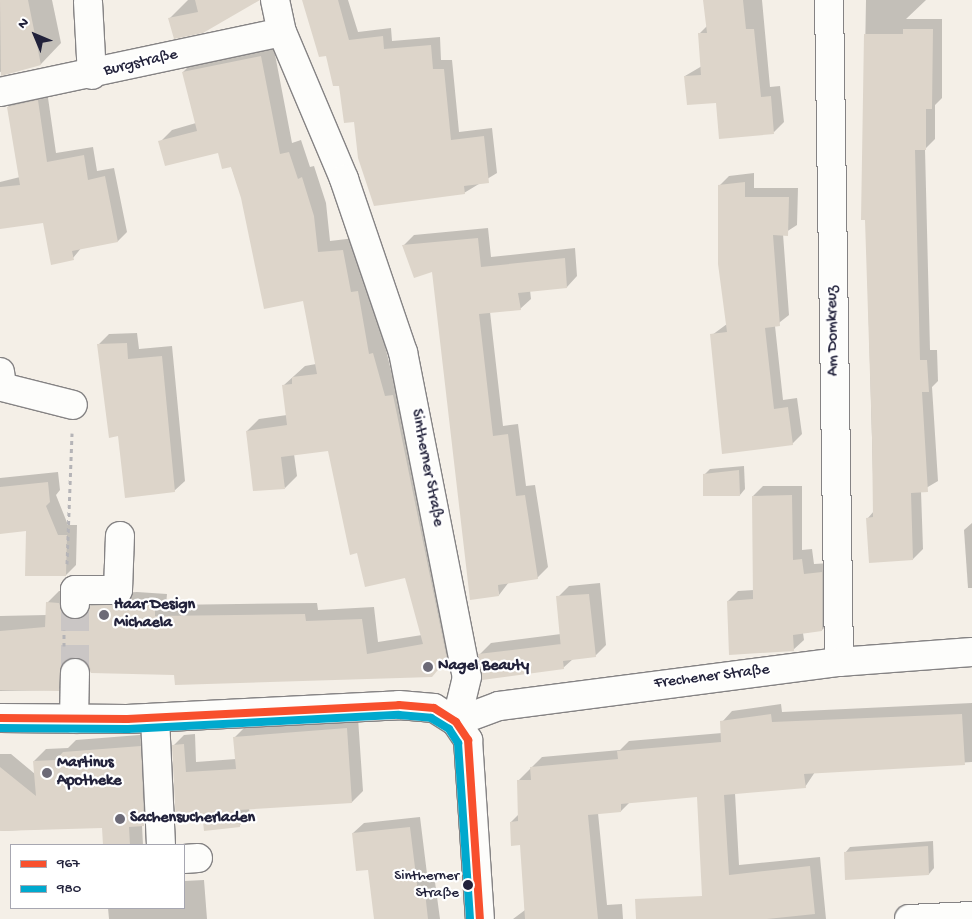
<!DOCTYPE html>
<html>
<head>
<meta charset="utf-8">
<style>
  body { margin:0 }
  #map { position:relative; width:972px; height:919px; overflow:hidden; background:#f4efe7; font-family:"Gochi Hand",sans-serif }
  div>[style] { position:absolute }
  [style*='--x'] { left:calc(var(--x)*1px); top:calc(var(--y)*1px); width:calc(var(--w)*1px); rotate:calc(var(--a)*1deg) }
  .shadow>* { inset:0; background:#0003 }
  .building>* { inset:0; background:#ddd5ca }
  .minor-tunnel>* { height:28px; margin-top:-14px; transform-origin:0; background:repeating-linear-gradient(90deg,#cac6c5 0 28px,transparent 0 42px) }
  .path>* { height:3px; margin-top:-1.5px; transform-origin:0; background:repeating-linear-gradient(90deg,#b5b4b7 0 4px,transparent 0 8px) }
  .roads { filter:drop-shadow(1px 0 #858384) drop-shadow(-1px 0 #858384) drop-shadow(0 1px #858384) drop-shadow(0 -1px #858384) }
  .minor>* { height:28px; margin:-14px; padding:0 14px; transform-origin:14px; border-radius:14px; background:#fdfdfb }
  .bus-1>* { height:8px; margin:-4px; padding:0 4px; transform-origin:4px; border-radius:4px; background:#f8502d }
  .bus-2>* { height:8px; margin:-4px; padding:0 4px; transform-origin:4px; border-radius:4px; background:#00a9ce }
  .dots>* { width:14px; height:14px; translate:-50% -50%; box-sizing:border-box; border:2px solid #fff; border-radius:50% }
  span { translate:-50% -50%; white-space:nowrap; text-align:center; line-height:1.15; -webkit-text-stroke:4.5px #fff; paint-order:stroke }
  .bus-label { font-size:15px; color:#22223b }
  .right { translate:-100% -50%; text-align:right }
  .street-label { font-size:16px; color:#22223b }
  .poi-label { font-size:16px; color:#22223b; font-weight:700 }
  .left { translate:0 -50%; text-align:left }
  .legend { position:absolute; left:10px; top:844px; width:175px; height:65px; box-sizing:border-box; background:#fff; border:1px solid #a7a7b1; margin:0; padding:6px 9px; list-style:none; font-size:15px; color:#22223b }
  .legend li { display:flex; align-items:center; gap:10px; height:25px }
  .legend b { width:25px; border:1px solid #a7a7b1 }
  .north { position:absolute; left:10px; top:10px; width:50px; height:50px; -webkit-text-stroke:4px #fff; paint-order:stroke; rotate:315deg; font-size:14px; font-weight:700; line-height:20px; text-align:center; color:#22223b }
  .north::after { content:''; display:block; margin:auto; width:18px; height:22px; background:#22223b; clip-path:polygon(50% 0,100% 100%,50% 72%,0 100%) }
</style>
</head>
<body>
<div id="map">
  <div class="shadow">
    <i style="clip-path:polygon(0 0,52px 0,61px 43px,41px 64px,0 72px)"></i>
    <i style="clip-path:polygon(188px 0,255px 0,202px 32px,170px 18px)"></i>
    <i style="clip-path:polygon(303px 0,348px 0,358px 32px,391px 28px,392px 41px,440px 37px,441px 60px,452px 60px,459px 132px,492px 128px,497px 173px,464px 193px,356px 120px)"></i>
    <i style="clip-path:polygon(704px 0,762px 0,770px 87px,780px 86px,784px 122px,774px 132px,717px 102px,685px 76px,702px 66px,699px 34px,707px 26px)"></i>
    <i style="clip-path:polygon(866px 0,926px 0,906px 19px,942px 19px,942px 98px,935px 105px,935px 139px,925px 149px,930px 350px,937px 350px,938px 381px,932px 387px,938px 481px,921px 491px,923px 549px,913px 559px,868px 518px,874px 511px,866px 219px,862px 219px)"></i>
    <i style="clip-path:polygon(273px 44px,292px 143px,301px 140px,310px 167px,314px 166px,326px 203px,330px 241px,355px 238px,363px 281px,369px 280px,458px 646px,444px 663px,175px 674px,75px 656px,71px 678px,58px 690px,0 691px,0 602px,0 616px,47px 615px,47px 603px,59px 591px,71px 591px,87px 608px,104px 594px,137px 592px,167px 594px,166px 605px,317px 603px,318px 610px,374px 607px,378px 642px,422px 635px,406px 576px,329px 449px,294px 454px,297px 476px,285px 488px,247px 431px,259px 419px,287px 415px,284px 385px,305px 366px,316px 364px,304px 300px,242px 198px,231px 166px,219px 151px,160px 142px,172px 130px,196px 123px,183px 72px,195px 60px)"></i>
    <i style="clip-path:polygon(47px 91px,56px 153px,93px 147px,97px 171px,114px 168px,127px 232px,118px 241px,82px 247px,73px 258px,44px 222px,0 228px,0 182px,20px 177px,8px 107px,17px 98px)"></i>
    <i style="clip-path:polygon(754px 173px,754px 188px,798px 188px,797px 225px,783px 234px,789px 315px,775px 326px,783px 400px,797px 398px,802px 434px,792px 444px,712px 335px,727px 324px,719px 186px,729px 176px)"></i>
    <i style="clip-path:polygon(488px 228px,491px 257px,575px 248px,577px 276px,567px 287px,530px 290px,531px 299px,520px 309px,490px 312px,503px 426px,518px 424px,526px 486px,535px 485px,548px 567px,537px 578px,509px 582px,499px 595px,433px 270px,404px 245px,414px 235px)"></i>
    <i style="clip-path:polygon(137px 333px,139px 349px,172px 346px,185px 481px,174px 491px,99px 344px,109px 334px)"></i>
    <i style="clip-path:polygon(744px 466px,745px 489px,740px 495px,705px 474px,710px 469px)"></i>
    <i style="clip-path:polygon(58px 472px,60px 490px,56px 495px,68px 525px,77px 525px,76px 565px,66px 575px,27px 530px,0 532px,0 478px)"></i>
    <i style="clip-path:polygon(763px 486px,802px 486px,802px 550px,812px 549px,814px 564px,831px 563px,832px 620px,822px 630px,803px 633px,804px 640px,793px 650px,728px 601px,738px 591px,754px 590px,753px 496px)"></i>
    <i style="clip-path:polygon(972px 523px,972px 588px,968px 588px,964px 530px)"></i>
    <i style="clip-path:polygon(600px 583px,606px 645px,595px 656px,573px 659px,563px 668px,480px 654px,491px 643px,561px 634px,558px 597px,569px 586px)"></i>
    <i style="clip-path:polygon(972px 703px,972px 762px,815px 772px,805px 787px,735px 793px,739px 865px,820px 857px,826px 919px,733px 919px,698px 796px,630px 802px,621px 811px,598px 813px,607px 905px,622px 904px,623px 919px,513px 919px,525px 910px,521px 844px,511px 822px,519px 814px,518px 781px,542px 757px,620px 750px,629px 741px,722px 733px,722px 722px,732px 711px,781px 704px,782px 712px)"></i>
    <i style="clip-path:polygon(358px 718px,363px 791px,352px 802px,249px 808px,250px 815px,239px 826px,205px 821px,173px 746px,184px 735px,195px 734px,196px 762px,236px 759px,234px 738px,245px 727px)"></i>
    <i style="clip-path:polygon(152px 734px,156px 812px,142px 825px,143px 845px,105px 845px,104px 826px,0 831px,0 754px,11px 754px,35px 774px,34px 761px,46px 749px,68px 748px,76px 740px)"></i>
    <i style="clip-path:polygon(420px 817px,428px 882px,435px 882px,440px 919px,375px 919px,369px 869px,353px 833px,364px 823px)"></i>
    <i style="clip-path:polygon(933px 841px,934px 868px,929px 874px,845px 853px,850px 847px)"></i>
    <i style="clip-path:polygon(204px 880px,207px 919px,109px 919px,108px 908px,184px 908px,184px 881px)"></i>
  </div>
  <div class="building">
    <i style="clip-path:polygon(0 0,28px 0,41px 65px,1px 76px)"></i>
    <i style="clip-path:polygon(195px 0,260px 0,203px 33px,174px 39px,168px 18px,198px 12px)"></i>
    <i style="clip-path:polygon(302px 0,338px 0,349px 40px,383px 36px,384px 49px,431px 45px,433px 69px,444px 69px,451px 140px,484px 136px,489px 183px,464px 186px,465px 194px,374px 206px,358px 158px,354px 122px,344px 123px,339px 86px,333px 86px,326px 56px,319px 57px)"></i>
    <i style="clip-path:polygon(703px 0,743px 0,746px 29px,754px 29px,761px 97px,771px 96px,774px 134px,719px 139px,716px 103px,687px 105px,684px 76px,701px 75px,698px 33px,707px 33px)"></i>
    <i style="clip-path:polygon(903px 29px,933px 29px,932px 109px,926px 109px,926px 150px,915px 150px,920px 360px,927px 360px,929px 392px,922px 392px,928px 492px,911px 493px,913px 560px,869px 563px,866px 518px,873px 517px,872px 437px,865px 220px,861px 220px,864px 34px,903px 34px)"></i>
    <i style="clip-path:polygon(261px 56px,280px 154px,289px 152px,298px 179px,302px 177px,314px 216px,318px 252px,343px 250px,351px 292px,358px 291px,369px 354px,373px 353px,385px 396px,393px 395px,447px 659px,432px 677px,175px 685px,174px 675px,91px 673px,83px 660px,75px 657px,61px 665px,59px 691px,0 690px,0 631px,45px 627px,46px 602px,59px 603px,62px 612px,75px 620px,83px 617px,90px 606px,124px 604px,155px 606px,155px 616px,305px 614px,306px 621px,362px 619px,367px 654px,423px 644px,405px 578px,365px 587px,357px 553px,350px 555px,328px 451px,281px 457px,285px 489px,253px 491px,246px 431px,287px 425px,282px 385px,292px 384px,292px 377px,317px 374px,303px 301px,264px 309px,241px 198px,231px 167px,222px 169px,218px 153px,165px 166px,158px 141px,197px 131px,182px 72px)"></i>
    <i style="clip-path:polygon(38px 100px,47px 162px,84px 155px,88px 180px,105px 176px,118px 242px,72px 251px,74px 260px,51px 265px,43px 223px,0 229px,0 187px,20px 185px,7px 107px)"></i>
    <i style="clip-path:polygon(745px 182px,745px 197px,789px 197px,788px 236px,773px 235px,780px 326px,765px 328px,774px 409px,788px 407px,793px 445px,722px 454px,710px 334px,727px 332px,718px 264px,718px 185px)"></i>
    <i style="clip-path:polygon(478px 238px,481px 267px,565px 258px,567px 288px,518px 293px,521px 310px,479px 314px,493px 436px,508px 434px,516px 496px,525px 495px,538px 579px,498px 585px,499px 596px,470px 600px,432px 272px,414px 278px,402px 245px)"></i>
    <i style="clip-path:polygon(127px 343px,128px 359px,162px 356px,175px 492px,125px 498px,118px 436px,109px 438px,97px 344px)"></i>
    <i style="clip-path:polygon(739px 470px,740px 496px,703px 496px,703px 474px)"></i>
    <i style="clip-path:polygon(48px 482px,50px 502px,46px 506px,58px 535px,67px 535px,66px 576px,25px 576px,26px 531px,0 534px,0 487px)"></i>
    <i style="clip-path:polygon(792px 495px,793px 560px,802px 559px,804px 574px,822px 572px,822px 631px,793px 635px,794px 651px,729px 655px,727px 601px,753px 599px,752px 496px)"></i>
    <i style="clip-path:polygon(589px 594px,596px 657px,563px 661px,564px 669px,482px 680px,478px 654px,561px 644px,561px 649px,556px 596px)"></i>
    <i style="clip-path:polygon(771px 714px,772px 722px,962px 714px,965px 765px,804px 774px,806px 788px,724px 795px,729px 875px,810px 866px,815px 914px,767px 919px,636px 919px,635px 899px,702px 896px,697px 797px,621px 804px,621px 812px,588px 815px,598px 919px,525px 919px,520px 845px,511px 846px,510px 822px,518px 821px,517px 780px,531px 780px,530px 767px,618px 759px,617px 751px,721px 742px,720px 721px)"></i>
    <i style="clip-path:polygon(347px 728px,352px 803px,239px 810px,240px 827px,204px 831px,203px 822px,176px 824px,172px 745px,184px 744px,186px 772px,236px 769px,233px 737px)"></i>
    <i style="clip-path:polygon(141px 746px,144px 826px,129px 827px,130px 845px,103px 845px,102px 828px,0 831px,0 767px,36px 796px,33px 761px,56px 760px,63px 752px)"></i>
    <i style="clip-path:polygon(410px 827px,418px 892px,425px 892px,428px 919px,374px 919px,368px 870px,356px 871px,352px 833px)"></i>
    <i style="clip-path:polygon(928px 846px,929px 875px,845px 880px,844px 852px)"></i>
  </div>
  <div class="minor-tunnel">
    <i style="--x:75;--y:673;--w:69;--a:-90"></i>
  </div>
  <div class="path">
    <i style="--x:67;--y:564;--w:131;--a:-87.8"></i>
    <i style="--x:64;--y:646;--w:16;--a:-90"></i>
  </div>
  <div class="roads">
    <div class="minor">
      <i style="--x:275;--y:0;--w:33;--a:78"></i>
      <i style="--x:282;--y:32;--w:160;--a:67.1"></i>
      <i style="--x:344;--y:179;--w:183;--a:71.2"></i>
      <i style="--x:403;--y:352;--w:331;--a:78.9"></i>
      <i style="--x:467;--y:677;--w:46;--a:103.7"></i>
      <i style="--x:829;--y:0;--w:662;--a:89.13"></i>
      <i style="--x:88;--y:2;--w:73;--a:86.9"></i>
      <i style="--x:0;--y:92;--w:288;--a:-12"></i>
      <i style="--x:0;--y:372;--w:15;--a:82"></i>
      <i style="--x:2;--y:387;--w:73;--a:14.2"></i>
      <i style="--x:75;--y:604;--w:14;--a:-90"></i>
      <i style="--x:75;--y:590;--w:43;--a:0"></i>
      <i style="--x:118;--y:590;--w:54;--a:-87.9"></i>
      <i style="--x:0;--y:718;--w:127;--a:0.5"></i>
      <i style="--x:127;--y:719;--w:272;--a:-2.9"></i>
      <i style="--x:399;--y:705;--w:35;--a:5"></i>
      <i style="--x:434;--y:708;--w:26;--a:32"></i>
      <i style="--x:456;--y:722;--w:22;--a:56"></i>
      <i style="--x:468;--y:740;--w:179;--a:86.2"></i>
      <i style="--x:155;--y:718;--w:127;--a:87.3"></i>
      <i style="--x:74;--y:719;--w:46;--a:-88.8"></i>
      <i style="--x:456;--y:722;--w:46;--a:-20.4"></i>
      <i style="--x:499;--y:706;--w:343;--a:-7.4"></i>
      <i style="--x:839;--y:662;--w:133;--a:-4.3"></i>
      <i style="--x:184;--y:859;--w:14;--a:-4"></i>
      <i style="--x:909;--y:919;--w:63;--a:-2.7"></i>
    </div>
  </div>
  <div class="bus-1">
    <i style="--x:0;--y:718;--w:127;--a:0.5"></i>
    <i style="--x:127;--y:719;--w:272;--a:-2.9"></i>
    <i style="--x:399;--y:705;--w:35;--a:5"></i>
    <i style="--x:434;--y:708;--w:26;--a:32"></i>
    <i style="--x:456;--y:722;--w:22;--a:56"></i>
    <i style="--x:468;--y:740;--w:179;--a:86.2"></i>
  </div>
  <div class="bus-2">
    <i style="--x:0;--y:728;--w:128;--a:0.4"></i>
    <i style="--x:128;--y:729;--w:271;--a:-3"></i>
    <i style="--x:399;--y:715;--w:32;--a:5"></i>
    <i style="--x:431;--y:718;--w:21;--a:31"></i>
    <i style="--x:449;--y:729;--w:17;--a:57"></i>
    <i style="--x:458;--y:743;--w:176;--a:86.1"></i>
  </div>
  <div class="dots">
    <i style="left:104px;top:615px;background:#6c6a77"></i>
    <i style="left:428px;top:667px;background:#6c6a77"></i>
    <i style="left:47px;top:773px;background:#6c6a77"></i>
    <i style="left:120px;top:819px;background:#6c6a77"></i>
    <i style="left:468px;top:885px;background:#22223b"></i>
  </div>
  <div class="bus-label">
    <span class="right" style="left:459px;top:885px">Sintherner<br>Straße</span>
  </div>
  <div class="street-label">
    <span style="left:141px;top:64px;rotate:-13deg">Burgstraße</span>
    <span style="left:834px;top:331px;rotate:-91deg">Am Domkreuz</span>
    <span style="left:426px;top:468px;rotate:79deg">Sintherner Straße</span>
    <span style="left:712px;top:678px;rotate:-7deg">Frechener Straße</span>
  </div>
  <div class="poi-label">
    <span class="left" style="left:114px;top:615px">Haar Design<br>Michaela</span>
    <span class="left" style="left:438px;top:667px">Nagel Beauty</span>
    <span class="left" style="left:57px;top:773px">Martinus<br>Apotheke</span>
    <span class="left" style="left:130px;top:819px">Sachensucherladen</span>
  </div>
  <ul class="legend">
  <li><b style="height:6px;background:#f8502d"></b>967</li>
  <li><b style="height:6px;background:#00a9ce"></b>980</li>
  </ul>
  <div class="north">N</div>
</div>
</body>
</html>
